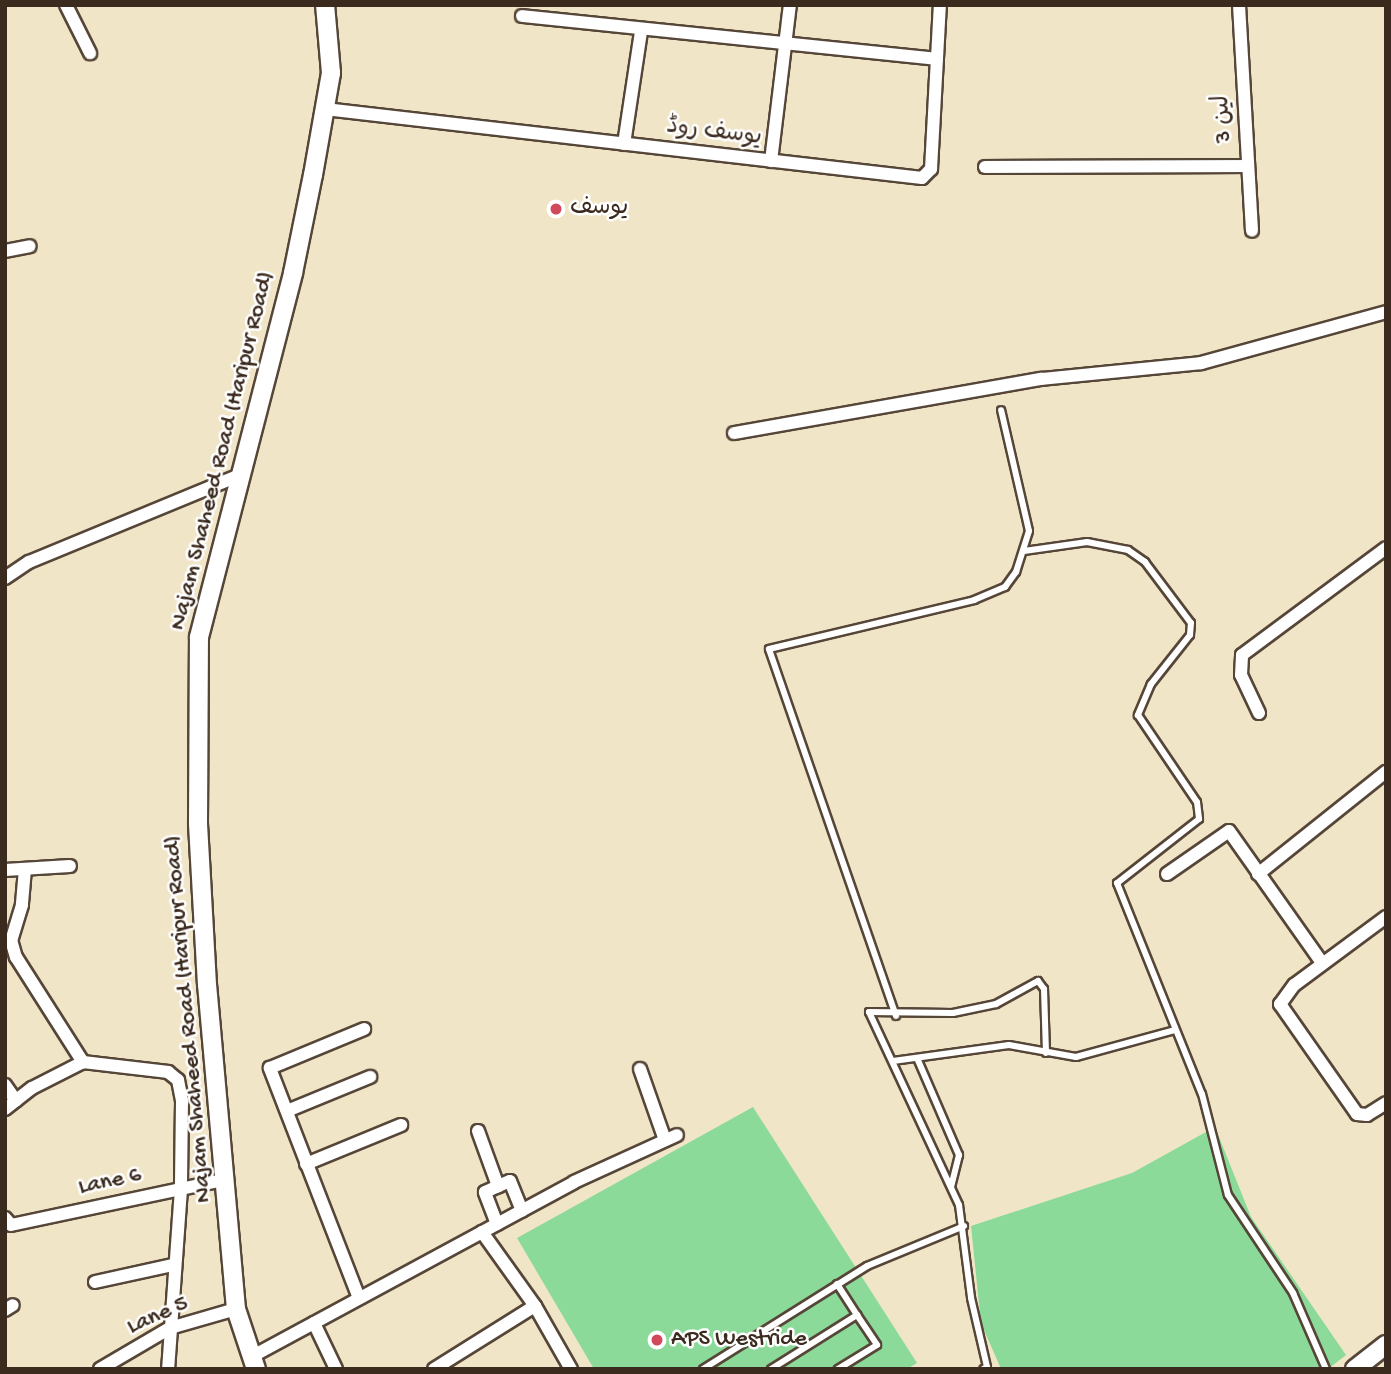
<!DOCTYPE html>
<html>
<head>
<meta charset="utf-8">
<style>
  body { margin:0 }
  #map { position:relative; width:1391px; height:1374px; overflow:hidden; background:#f1e5c8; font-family:"Gochi Hand","Playpen Sans Arabic",sans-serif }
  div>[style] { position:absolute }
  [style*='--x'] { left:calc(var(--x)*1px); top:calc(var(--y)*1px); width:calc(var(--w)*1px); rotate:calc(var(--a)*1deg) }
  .green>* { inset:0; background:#8bda9a }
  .roads { filter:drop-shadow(2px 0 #564638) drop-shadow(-2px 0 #564638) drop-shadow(0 2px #564638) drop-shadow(0 -2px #564638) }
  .service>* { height:6px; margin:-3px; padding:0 3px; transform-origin:3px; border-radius:3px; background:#fff }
  .minor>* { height:12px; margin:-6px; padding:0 6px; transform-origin:6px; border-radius:6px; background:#fff }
  .secondary>* { height:18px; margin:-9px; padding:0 9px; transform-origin:9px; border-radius:9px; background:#fff }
  .dots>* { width:19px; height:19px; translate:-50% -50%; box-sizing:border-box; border:4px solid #fff; border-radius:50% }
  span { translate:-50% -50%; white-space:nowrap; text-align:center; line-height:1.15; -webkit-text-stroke:5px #fff; paint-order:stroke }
  .street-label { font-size:24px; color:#3b2a1e }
  .poi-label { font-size:24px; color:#3b2a1e }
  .left { translate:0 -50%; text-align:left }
  .frame { position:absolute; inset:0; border:7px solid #3b2a1e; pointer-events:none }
</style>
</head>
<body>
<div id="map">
  <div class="green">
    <i style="clip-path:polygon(753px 1107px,917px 1363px,907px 1369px,594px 1369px,517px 1238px)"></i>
    <i style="clip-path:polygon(1215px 1127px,1251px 1217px,1346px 1355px,1328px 1369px,1001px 1369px,981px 1323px,971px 1226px,1132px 1173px)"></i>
  </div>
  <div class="roads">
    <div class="service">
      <i style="--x:1024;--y:551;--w:64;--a:-8.1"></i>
      <i style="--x:1087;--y:542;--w:42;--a:11"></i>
      <i style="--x:1128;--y:550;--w:21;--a:35"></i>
      <i style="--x:1145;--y:562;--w:76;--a:53"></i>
      <i style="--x:1191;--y:623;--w:12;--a:95"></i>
      <i style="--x:1190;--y:635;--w:63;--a:128.5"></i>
      <i style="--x:1151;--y:684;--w:34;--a:113"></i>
      <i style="--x:1138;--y:715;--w:105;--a:55.9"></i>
      <i style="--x:1197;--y:802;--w:17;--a:83"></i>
      <i style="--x:1199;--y:819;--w:104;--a:142"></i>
      <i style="--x:1117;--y:883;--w:227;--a:68.1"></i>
      <i style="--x:1202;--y:1094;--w:104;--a:75.6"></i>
      <i style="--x:1228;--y:1195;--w:118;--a:56.4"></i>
      <i style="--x:1293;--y:1293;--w:83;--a:66.5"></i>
      <i style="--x:869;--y:1012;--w:213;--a:65"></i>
      <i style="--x:959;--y:1205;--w:94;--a:82.6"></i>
      <i style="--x:971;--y:1298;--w:71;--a:76.9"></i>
      <i style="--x:987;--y:1367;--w:4;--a:153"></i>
      <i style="--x:869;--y:1012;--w:84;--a:0.7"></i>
      <i style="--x:953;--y:1013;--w:44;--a:-11.8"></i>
      <i style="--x:996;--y:1004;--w:48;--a:-28.7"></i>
      <i style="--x:1038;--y:981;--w:10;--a:53"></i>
      <i style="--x:1044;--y:989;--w:64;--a:88.2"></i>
      <i style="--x:896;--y:1016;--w:388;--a:-109.1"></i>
      <i style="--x:769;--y:649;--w:211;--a:-13.4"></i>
      <i style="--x:974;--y:600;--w:34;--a:-23"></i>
      <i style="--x:1005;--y:587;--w:19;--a:-54"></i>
      <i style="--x:1016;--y:572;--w:43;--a:-72.4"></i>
      <i style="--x:1029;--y:531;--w:124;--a:-103"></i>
      <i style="--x:917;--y:1058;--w:106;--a:66.6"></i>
      <i style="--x:959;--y:1155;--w:32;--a:104"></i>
      <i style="--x:893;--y:1061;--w:117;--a:-7.9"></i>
      <i style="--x:1009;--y:1045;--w:68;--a:10.2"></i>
      <i style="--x:1076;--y:1057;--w:103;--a:-15.3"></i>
      <i style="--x:837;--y:1284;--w:37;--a:57"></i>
      <i style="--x:703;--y:1369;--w:194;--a:-32.1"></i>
      <i style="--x:867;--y:1266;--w:105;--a:-22.4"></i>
      <i style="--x:771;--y:1369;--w:102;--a:-32.1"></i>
      <i style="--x:857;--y:1315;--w:36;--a:56"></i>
      <i style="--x:877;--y:1345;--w:46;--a:148.4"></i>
    </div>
    <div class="minor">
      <i style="--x:66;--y:5;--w:54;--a:63.4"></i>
      <i style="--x:1239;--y:5;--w:226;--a:86.7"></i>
      <i style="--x:522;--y:16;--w:417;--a:5.9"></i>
      <i style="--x:325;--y:109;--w:601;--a:6.59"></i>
      <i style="--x:922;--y:178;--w:13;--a:-45"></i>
      <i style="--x:931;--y:169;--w:164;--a:-86.9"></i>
      <i style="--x:624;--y:144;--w:114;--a:-81.4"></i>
      <i style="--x:771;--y:161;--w:157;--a:-83.1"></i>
      <i style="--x:985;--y:167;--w:263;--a:-0.2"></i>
      <i style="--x:5;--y:251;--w:25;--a:-11"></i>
      <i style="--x:734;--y:433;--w:312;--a:-10"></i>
      <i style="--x:1041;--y:379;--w:161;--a:-5.7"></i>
      <i style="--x:1201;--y:363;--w:192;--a:-15.4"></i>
      <i style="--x:5;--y:578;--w:29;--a:-34"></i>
      <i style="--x:29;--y:562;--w:226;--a:-22.4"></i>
      <i style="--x:1259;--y:713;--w:42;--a:-115.3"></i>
      <i style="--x:1241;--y:675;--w:20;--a:-87"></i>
      <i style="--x:1242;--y:655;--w:179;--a:-36.6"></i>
      <i style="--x:25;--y:869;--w:36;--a:95"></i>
      <i style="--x:22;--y:905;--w:37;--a:107"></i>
      <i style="--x:11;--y:940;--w:18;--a:74"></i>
      <i style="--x:16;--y:957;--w:125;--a:57.5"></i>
      <i style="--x:5;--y:870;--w:65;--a:-3.5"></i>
      <i style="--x:1167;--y:874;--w:75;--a:-34.7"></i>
      <i style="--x:1229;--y:831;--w:161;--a:54.8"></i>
      <i style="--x:1258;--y:874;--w:164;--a:-38.6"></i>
      <i style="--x:1386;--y:917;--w:114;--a:143.5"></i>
      <i style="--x:1294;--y:985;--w:24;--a:126"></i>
      <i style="--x:1280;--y:1004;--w:134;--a:55"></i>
      <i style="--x:1357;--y:1114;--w:10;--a:6"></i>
      <i style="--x:1367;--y:1115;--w:22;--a:-32"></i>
      <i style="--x:640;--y:1069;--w:75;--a:70.6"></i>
      <i style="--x:5;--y:1085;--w:19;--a:55"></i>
      <i style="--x:5;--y:1109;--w:34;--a:-38"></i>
      <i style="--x:32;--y:1088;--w:57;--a:-27"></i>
      <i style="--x:83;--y:1062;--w:86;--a:6.7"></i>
      <i style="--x:168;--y:1072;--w:13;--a:39"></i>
      <i style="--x:178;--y:1080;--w:21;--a:79"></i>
      <i style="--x:182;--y:1101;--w:88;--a:90.7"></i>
      <i style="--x:181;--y:1189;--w:180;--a:94.1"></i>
      <i style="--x:287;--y:1111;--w:90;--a:-22.3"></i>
      <i style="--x:478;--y:1131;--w:59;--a:70"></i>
      <i style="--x:306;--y:1164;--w:103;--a:-22.3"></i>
      <i style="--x:5;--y:1218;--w:9;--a:49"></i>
      <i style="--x:11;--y:1225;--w:221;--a:-12"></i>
      <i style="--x:497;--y:1224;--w:34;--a:-111"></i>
      <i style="--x:485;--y:1192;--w:27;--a:-24"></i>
      <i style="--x:510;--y:1181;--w:32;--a:68"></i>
      <i style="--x:482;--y:1232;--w:91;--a:54.4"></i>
      <i style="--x:535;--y:1306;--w:73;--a:60.3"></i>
      <i style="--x:95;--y:1282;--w:80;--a:-12.3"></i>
      <i style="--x:359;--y:1298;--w:247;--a:-111.2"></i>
      <i style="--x:270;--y:1068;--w:102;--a:-22.5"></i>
      <i style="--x:5;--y:1310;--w:9;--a:-32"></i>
      <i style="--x:314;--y:1323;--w:51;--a:64.4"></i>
      <i style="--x:251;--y:1357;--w:367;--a:-28.4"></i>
      <i style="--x:574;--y:1182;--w:113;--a:-24.5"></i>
      <i style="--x:100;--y:1369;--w:81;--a:-30.4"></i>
      <i style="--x:170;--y:1328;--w:69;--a:-16.1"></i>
      <i style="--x:434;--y:1369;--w:119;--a:-32"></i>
    </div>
    <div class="secondary">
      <i style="--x:256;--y:1369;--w:63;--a:-108.4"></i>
      <i style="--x:236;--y:1309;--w:325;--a:-95.1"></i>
      <i style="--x:207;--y:985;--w:163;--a:-93.2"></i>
      <i style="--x:198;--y:822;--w:185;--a:-89.7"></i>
      <i style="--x:199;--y:637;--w:376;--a:-75.5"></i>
      <i style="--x:293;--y:273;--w:100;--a:-78.5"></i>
      <i style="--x:313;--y:175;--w:104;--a:-80"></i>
      <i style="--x:331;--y:73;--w:68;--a:-95"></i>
      <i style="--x:1355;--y:1369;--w:39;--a:-38"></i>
    </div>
  </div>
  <div class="dots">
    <i style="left:556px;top:209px;background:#d1495b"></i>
    <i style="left:657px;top:1340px;background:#d1495b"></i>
  </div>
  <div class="street-label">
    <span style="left:1224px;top:119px;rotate:-93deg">لین 3</span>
    <span style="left:714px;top:133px;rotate:7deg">یوسف روڈ</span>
    <span style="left:223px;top:451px;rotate:-76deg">Najam Shaheed Road (Haripur Road)</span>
    <span style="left:189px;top:1019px;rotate:-95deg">Najam Shaheed Road (Haripur Road)</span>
    <span style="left:110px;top:1182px;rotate:-12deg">Lane 6</span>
    <span style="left:158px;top:1316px;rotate:-24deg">Lane 5</span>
  </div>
  <div class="poi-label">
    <span class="left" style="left:570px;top:209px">یوسف</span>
    <span class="left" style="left:671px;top:1340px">APS Westride</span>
  </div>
  <div class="frame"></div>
</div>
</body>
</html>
